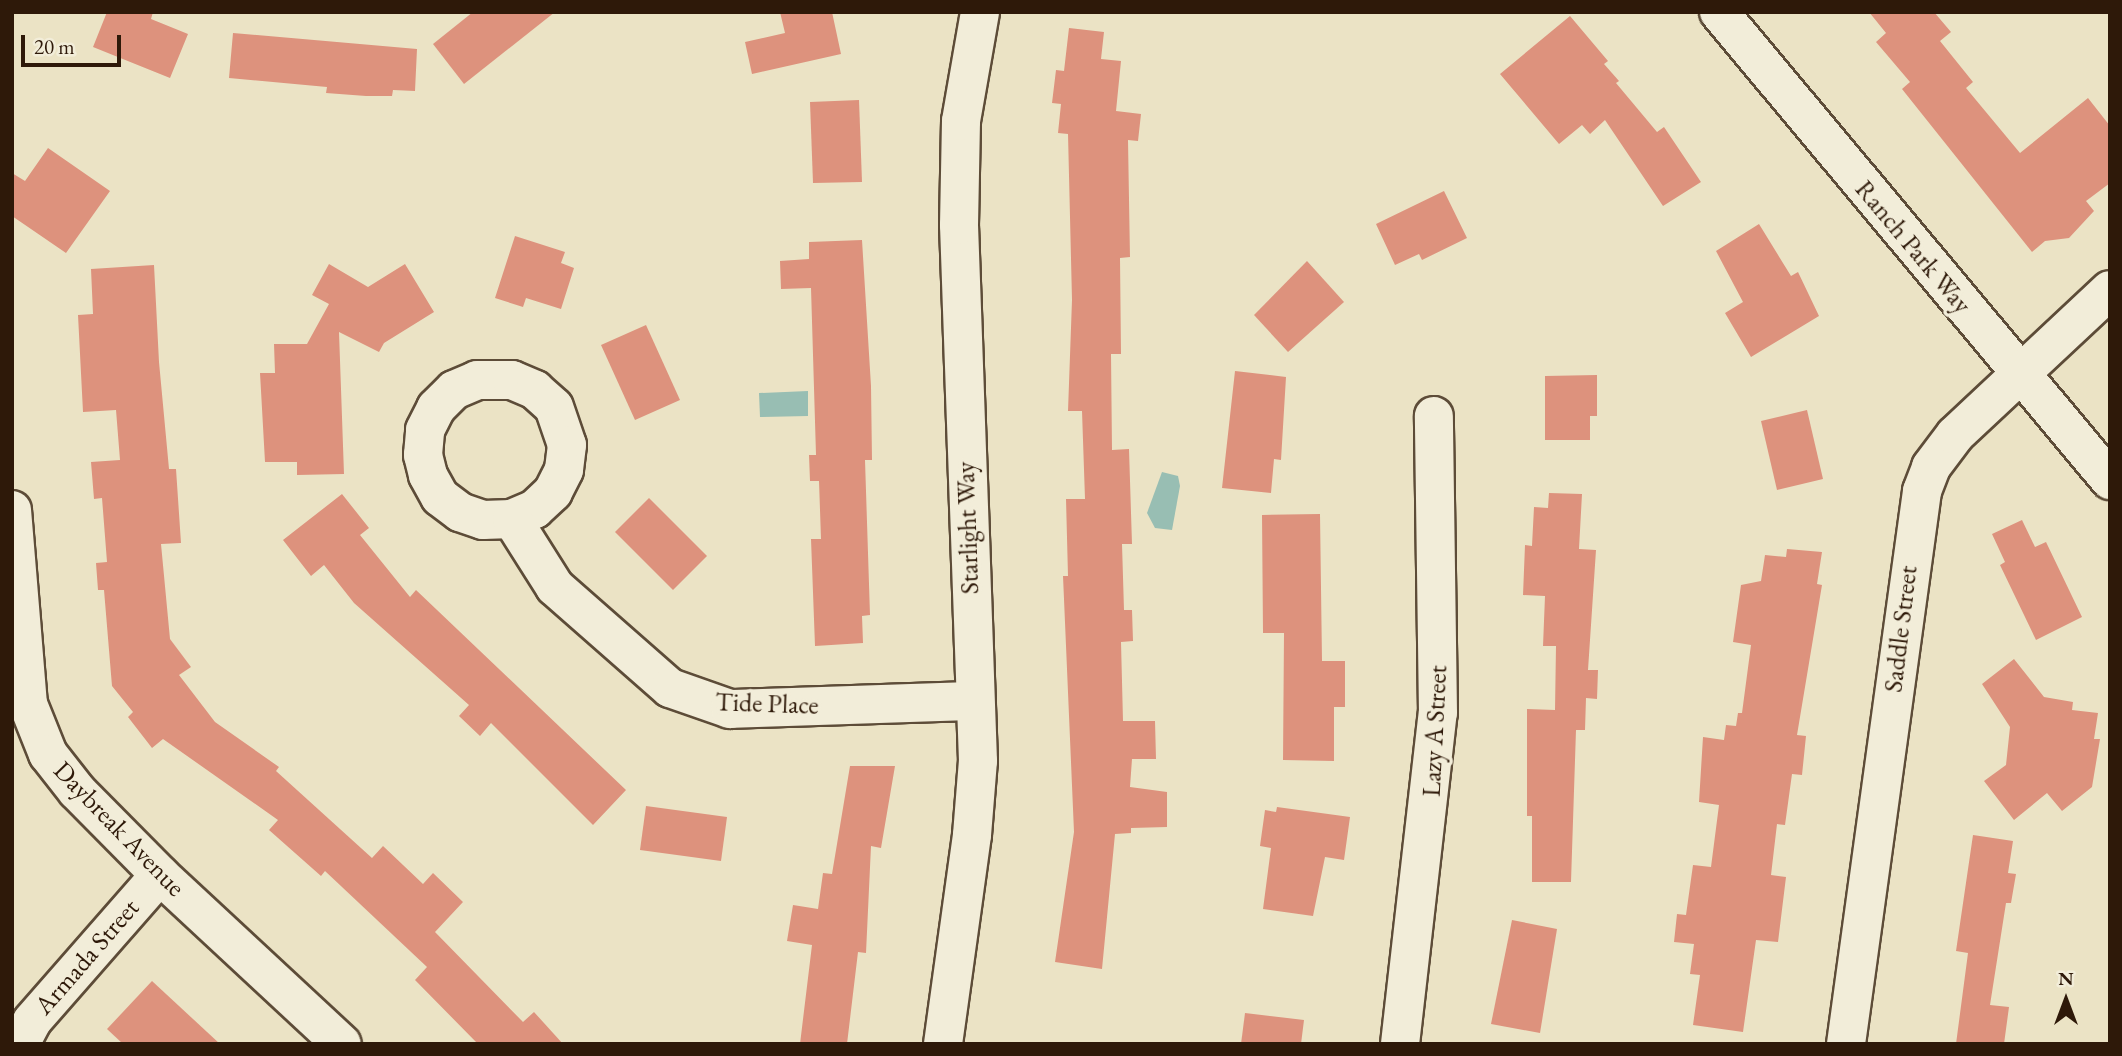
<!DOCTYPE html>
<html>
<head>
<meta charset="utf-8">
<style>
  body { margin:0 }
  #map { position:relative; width:2122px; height:1056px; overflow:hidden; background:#ebe3c5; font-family:"EB Garamond",serif }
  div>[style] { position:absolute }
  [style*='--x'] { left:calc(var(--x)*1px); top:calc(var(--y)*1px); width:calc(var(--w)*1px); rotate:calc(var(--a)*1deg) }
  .water>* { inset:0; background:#98beb3 }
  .building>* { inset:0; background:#dd927d }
  .roads { filter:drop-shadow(2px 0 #5d4c38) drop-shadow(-2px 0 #5d4c38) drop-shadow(0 2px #5d4c38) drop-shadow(0 -2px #5d4c38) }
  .minor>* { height:38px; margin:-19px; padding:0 19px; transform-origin:19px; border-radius:19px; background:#f2edd9 }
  span { translate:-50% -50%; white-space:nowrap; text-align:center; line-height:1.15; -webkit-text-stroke:7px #f2edd9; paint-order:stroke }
  .street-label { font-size:26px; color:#2e1909 }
  .frame { position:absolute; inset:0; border:14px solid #2e1909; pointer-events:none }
  .north { position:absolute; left:2031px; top:965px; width:70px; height:70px; -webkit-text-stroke:5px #f2edd9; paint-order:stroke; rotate:0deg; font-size:19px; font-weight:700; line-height:28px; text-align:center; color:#2e1909 }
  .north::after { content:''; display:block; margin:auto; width:24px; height:32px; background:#2e1909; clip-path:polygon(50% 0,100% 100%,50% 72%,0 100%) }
  .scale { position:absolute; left:21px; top:35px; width:100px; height:32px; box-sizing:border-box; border:4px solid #2e1909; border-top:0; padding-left:9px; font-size:21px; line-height:24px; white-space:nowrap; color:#2e1909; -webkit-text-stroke:5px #f2edd9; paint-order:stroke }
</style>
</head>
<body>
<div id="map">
  <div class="water">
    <i style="clip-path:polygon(808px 391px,808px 416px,760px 417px,759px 393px)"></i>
    <i style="clip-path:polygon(1162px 472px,1178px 476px,1180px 486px,1172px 530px,1155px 528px,1147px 513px)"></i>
  </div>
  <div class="building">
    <i style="clip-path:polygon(107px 12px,153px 12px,151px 19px,188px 34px,170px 78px,93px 47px)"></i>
    <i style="clip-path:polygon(473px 12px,555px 12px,464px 84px,433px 44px)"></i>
    <i style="clip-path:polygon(780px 12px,832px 12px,841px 54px,752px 74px,745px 42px,785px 33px)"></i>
    <i style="clip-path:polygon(1869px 12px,1934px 12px,1951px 32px,1940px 41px,1973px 82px,1966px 88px,2020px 153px,2088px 98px,2110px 126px,2110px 183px,2086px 201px,2094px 211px,2069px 238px,2045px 241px,2032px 252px,1902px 89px,1910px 82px,1876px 42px,1886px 33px)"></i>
    <i style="clip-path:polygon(1570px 16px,1608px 61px,1604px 64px,1619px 81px,1616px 83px,1657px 132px,1664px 127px,1701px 182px,1663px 206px,1605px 120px,1590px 134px,1582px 125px,1559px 144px,1500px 74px)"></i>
    <i style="clip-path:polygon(1069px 28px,1104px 32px,1101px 59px,1121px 61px,1116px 111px,1141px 114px,1138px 141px,1128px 140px,1130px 257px,1120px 258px,1121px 354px,1111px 354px,1112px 450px,1129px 449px,1132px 544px,1122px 544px,1124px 610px,1132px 610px,1133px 641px,1121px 642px,1123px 721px,1155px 721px,1156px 759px,1132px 759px,1130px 787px,1167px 792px,1167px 827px,1131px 828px,1131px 833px,1115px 834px,1102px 969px,1055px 962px,1074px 832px,1063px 576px,1068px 576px,1066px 499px,1085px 499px,1082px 411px,1068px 411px,1072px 300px,1068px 134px,1058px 133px,1061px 104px,1052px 103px,1056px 70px,1064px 71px)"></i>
    <i style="clip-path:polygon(233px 33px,417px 49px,415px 91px,393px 90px,392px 96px,366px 96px,326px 93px,327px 87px,229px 78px)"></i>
    <i style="clip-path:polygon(859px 100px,862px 182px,813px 183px,810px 102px)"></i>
    <i style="clip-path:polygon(48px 148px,110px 191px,66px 253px,12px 216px,12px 173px,25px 181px)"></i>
    <i style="clip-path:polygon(1444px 191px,1467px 238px,1422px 260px,1419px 254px,1395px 265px,1376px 224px)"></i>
    <i style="clip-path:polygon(1759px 224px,1791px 276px,1798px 272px,1819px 316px,1751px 357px,1725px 313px,1743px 302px,1716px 251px)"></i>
    <i style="clip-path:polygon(515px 236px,565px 252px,561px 263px,574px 268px,561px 309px,526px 298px,523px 307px,495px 298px)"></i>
    <i style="clip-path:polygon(862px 240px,871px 386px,872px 460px,865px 460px,870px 615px,862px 616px,863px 643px,815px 646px,811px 539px,821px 539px,819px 481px,810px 481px,809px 455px,816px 455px,811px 288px,781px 289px,780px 261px,809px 259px,809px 242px)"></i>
    <i style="clip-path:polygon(1307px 261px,1344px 302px,1288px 352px,1254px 315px)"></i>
    <i style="clip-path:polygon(329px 264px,368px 287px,405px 264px,434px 312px,384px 343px,379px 352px,339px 332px,344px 474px,297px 475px,297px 462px,265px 462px,260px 373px,275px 373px,274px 344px,307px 344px,329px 304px,312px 295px)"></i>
    <i style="clip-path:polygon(154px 265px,159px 362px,169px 469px,176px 469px,181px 543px,161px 544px,170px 639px,191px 667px,179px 675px,215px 722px,279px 767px,276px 771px,372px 858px,383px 846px,423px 884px,433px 873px,463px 902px,435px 932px,523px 1022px,534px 1012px,563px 1044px,478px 1044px,415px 980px,427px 967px,325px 871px,321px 876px,269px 830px,278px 820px,163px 739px,152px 748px,128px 717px,133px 712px,112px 686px,104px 590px,98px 590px,96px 563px,107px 562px,102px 498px,94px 499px,91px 462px,120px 460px,116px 410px,83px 412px,78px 315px,93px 314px,91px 269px)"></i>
    <i style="clip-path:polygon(646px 325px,680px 400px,635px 420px,601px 345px)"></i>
    <i style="clip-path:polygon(1235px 371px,1286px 377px,1281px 460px,1274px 459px,1271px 493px,1222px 488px)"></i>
    <i style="clip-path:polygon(1597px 375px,1597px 416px,1590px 416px,1590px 440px,1545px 440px,1545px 376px)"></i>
    <i style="clip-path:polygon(1807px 410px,1823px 479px,1777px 490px,1761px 421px)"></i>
    <i style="clip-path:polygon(1549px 493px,1582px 494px,1579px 549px,1596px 550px,1588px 670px,1598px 670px,1597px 699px,1586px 698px,1585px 730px,1576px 730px,1571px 882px,1532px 882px,1532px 816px,1527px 816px,1527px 709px,1555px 710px,1556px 646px,1543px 646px,1545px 596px,1523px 595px,1525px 545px,1532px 546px,1534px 507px,1548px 508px)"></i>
    <i style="clip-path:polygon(342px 494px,369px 528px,360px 535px,410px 597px,416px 590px,626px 790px,593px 825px,491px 723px,480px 736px,459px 716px,469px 705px,354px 603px,324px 565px,311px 576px,283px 540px)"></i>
    <i style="clip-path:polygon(649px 498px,707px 556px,673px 590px,615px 532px)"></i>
    <i style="clip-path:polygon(1320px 514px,1322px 661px,1345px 661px,1345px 707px,1334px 707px,1334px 761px,1283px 760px,1284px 633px,1263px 633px,1262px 515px)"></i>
    <i style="clip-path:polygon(2022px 520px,2035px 547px,2046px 542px,2082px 617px,2036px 640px,2000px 565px,2005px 562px,1992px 534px)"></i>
    <i style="clip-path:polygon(1787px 549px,1822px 552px,1817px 584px,1822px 585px,1797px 735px,1806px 736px,1802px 775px,1792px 774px,1785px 825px,1777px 824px,1771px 875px,1786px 877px,1778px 942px,1756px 940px,1743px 1032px,1693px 1025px,1700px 975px,1690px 974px,1694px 944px,1674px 942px,1677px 914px,1686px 915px,1693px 865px,1711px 867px,1719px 805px,1699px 802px,1703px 737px,1724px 740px,1726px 725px,1736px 726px,1738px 713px,1742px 713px,1751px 645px,1733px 642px,1741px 585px,1761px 581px,1765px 555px,1786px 557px)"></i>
    <i style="clip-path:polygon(2014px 659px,2044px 697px,2073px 702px,2072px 710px,2098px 713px,2094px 739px,2100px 739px,2092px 787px,2062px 811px,2047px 793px,2014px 820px,1984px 781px,2006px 765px,2010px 727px,1982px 684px)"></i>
    <i style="clip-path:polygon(850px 766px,895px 766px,881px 848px,871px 846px,866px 953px,858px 952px,847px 1044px,800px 1044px,812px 945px,787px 941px,793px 905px,818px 909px,823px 873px,832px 874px)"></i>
    <i style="clip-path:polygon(646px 806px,727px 817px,721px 861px,640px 850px)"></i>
    <i style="clip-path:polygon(1277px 807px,1350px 817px,1344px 860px,1325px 857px,1313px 916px,1263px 909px,1271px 848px,1260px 846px,1265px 810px,1276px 812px)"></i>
    <i style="clip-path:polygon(1973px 835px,2013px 841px,2008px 873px,2016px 874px,2011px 903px,2006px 903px,1990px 1005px,2009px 1007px,2004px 1044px,1956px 1044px,1968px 953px,1956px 951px)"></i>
    <i style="clip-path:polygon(1512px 920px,1557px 929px,1540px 1033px,1491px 1024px)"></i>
    <i style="clip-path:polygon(152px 981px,220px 1044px,123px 1044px,107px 1029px)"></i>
    <i style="clip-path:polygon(1245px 1013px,1304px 1020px,1301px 1044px,1241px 1044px)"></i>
  </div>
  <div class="roads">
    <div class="minor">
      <i style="--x:1719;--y:12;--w:610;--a:50.12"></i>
      <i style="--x:12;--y:510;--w:195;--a:85.3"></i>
      <i style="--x:28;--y:704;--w:54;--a:68.2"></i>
      <i style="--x:48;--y:754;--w:47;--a:51.9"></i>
      <i style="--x:77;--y:791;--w:118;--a:45.3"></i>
      <i style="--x:160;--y:875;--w:248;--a:42.9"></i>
      <i style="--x:512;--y:519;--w:29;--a:178"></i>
      <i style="--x:483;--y:520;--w:24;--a:-161"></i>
      <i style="--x:460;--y:512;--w:25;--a:-143"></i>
      <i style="--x:440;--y:497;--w:25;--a:-119"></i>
      <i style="--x:428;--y:475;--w:21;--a:-104"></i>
      <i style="--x:423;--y:455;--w:25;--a:-85"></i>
      <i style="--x:425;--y:430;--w:25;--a:-63"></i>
      <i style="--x:436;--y:408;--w:25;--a:-45"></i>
      <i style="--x:454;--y:390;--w:25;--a:-23"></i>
      <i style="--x:477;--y:380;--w:35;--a:0"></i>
      <i style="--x:512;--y:380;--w:25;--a:23"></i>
      <i style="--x:535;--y:390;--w:25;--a:42"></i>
      <i style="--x:554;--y:407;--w:40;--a:71.1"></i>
      <i style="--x:567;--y:445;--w:25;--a:97"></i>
      <i style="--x:564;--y:470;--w:25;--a:117"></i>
      <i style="--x:553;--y:492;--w:25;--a:137"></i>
      <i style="--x:535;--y:509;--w:25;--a:157"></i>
      <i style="--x:512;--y:519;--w:80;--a:57.7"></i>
      <i style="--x:555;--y:587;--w:153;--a:41.3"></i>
      <i style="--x:670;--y:688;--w:64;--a:19.3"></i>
      <i style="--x:730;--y:709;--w:244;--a:-1.9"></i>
      <i style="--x:20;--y:1044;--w:26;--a:-62"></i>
      <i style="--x:32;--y:1021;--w:194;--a:-48.8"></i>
      <i style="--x:943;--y:1044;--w:211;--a:-82.1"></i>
      <i style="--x:972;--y:835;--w:74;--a:-85.4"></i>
      <i style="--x:978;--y:761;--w:536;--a:-92.03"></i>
      <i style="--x:959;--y:225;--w:104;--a:-88.9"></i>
      <i style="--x:961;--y:121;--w:111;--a:-80.1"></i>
      <i style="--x:1400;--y:1044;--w:333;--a:-83.5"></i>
      <i style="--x:1438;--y:713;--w:297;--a:-90.8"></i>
      <i style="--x:1846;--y:1044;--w:558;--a:-82.17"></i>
      <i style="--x:1922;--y:491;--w:26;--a:-69"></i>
      <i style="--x:1931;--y:467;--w:40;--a:-53"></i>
      <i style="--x:1955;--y:435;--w:212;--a:-43.1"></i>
    </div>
  </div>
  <div class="street-label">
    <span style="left:1913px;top:247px;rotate:50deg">Ranch Park Way</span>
    <span style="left:968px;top:528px;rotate:-92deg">Starlight Way</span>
    <span style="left:1901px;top:629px;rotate:-83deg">Saddle Street</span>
    <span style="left:767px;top:704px;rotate:2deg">Tide Place</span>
    <span style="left:1435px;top:731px;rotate:-87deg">Lazy A Street</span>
    <span style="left:119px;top:829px;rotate:46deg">Daybreak Avenue</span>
    <span style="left:87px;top:957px;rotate:-49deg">Armada Street</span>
  </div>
  <div class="frame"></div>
  <div class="north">N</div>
  <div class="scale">20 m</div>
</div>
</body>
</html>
